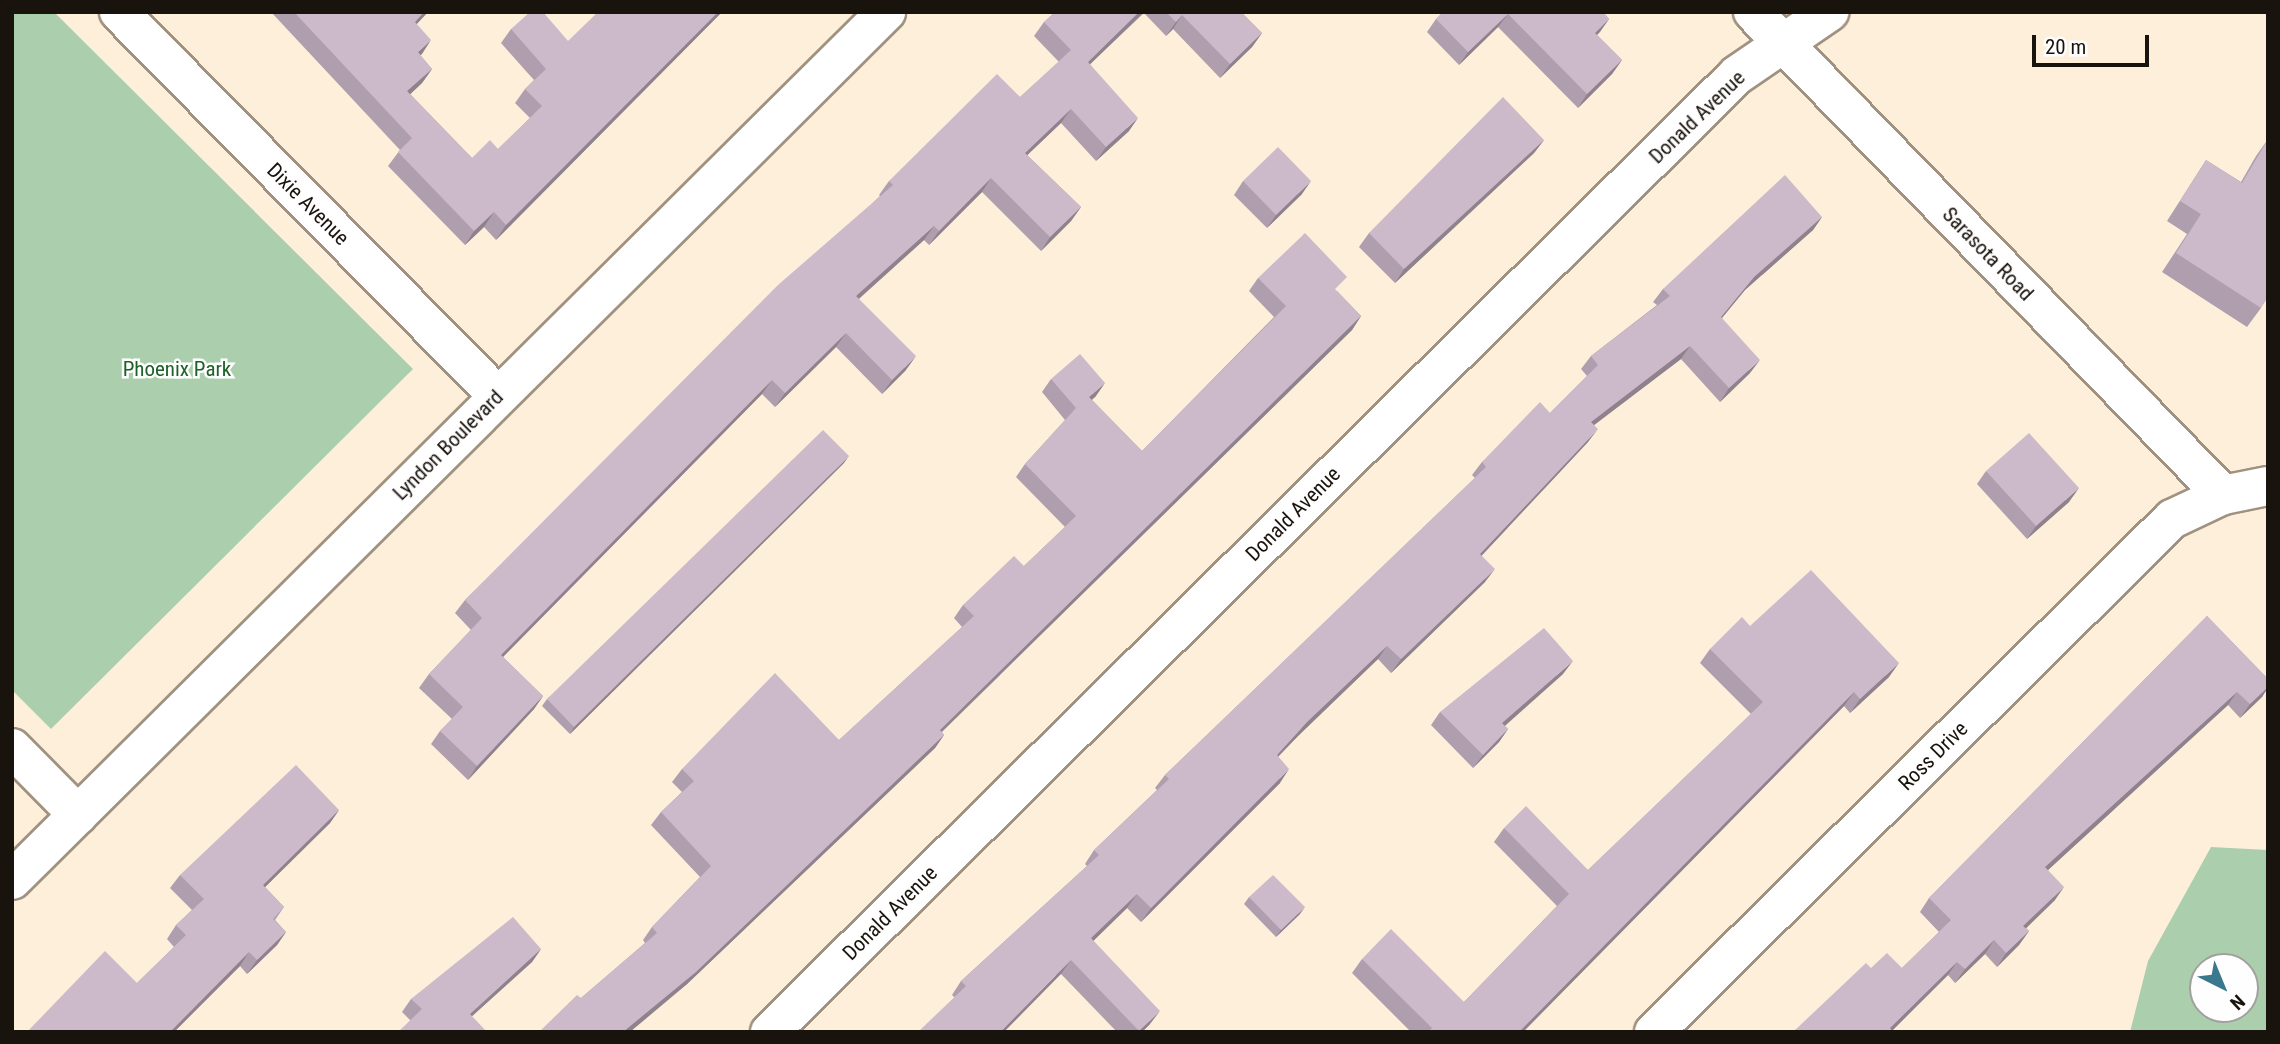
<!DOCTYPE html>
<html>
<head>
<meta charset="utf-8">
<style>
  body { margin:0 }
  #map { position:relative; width:2280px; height:1044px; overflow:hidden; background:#feefdb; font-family:"Roboto Condensed",sans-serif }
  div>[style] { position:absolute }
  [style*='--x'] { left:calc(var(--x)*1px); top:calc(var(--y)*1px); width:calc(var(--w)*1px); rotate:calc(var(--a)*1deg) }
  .green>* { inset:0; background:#abcfad }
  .roads { filter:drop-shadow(2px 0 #a09280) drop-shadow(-2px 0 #a09280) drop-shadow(0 2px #a09280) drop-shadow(0 -2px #a09280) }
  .minor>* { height:38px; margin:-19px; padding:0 19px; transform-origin:19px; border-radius:19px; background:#fff }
  .wall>* { inset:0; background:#af9fae }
  .shaded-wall>* { inset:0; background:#8f828d }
  .building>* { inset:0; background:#ccb9ca }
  span { translate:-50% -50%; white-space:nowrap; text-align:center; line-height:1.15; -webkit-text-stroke:5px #fefefe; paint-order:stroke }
  .street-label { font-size:21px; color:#19130d }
  .park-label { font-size:21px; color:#1e6029 }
  .frame { position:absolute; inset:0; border:14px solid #19130d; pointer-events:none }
  .north { position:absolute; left:2189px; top:953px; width:70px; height:70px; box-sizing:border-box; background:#fefefe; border:2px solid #a2a09e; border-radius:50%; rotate:137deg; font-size:19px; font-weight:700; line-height:28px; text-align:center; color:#19130d }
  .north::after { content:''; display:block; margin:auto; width:24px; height:32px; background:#3a788e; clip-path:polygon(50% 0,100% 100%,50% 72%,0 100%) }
  .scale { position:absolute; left:2032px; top:35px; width:117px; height:32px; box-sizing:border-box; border:4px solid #19130d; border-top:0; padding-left:9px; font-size:21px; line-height:24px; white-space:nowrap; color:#19130d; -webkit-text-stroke:5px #fefefe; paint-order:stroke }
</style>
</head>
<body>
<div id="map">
  <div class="green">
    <i style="clip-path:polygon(12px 12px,54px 12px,413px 369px,51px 729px,12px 690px)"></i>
    <i style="clip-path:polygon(evenodd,2211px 847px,2268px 850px,2268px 1032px,2130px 1032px,2148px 961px,2211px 847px,2203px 967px,2245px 967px,2245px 1009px,2203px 1009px,2203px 967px)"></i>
  </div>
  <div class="roads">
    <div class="minor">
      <i style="--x:119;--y:12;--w:538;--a:45.38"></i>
      <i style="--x:1753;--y:12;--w:674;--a:45.78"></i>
      <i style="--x:12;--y:748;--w:94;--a:45.4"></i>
      <i style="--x:12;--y:880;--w:1232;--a:-44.8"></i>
      <i style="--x:770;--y:1032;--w:1360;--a:-44.7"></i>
      <i style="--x:1737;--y:75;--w:112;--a:-34.4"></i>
      <i style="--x:1654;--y:1032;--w:729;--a:-44.72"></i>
      <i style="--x:2172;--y:519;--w:56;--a:-25.2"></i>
      <i style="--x:2223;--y:495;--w:46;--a:-11.3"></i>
    </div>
  </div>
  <div class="wall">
    <i style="clip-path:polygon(271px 12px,428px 12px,417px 24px,420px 55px,432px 69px,422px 83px,410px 94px,472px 158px,498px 149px,530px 118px,515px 103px,525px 89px,534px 80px,501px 43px,511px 29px,568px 41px,722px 12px,496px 240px,484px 227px,465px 245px,388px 166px,400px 150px)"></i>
    <i style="clip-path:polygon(1055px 12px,1241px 12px,1262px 33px,1252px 47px,1220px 78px,1173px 29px,1166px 36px,1144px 13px,1090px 64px,1129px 131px,1096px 161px,1061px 123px,1027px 155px,1081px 207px,1071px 221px,1041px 251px,982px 192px,929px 245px,924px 240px,859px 299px,906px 370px,882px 394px,836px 347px,775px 407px,762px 394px,503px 657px,543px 696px,534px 709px,468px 780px,431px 744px,440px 731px,452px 719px,419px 688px,429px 674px,471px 630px,455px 613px,465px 600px,880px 196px,879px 195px,889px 181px,1020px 97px,1059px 62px,1034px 36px,1044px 22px)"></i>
    <i style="clip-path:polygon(1443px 12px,1603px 12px,1609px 19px,1597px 35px,1622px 60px,1612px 74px,1578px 108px,1498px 27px,1459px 65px,1427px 32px,1436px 19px)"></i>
    <i style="clip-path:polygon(2268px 139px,2261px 308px,2247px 327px,2162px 272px,2187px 234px,2167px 221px,2206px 160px,2241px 182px,2256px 156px)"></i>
    <i style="clip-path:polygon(1544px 140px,1534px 153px,1395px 283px,1359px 247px,1369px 233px)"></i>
    <i style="clip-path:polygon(1243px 181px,1302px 194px,1267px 228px,1234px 195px)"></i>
    <i style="clip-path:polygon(1822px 217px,1813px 230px,1745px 290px,1722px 318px,1750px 373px,1720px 402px,1681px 359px,1594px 425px,1588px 442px,1482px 555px,1485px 582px,1391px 673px,1378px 659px,1298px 736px,1278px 757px,1280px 783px,1141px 922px,1127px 908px,1093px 941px,1150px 1024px,1142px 1032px,1117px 1032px,1061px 974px,954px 997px,952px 995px,961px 981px,1087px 866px,1085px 864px,1094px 850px,1157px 790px,1155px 788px,1165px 775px,1475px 478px,1472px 475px,1482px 462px,1550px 413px,1587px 376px,1581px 369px,1591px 356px,1657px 305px,1653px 302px,1663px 289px)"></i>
    <i style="clip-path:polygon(1258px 278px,1337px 291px,1361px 316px,1352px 330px,942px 732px,944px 735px,935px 748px,686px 985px,581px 998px,645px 943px,643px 940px,652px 927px,700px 877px,651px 825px,661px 812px,682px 792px,672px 782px,682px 769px,839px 740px,962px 627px,954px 618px,963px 605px,1024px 566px,1065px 527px,1016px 477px,1025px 464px,1065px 420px,1042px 392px,1051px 379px,1096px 396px,1092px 400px,1142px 451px,1274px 317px,1249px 291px)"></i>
    <i style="clip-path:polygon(844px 463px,570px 734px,542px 706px,547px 699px)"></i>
    <i style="clip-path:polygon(1986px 471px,2069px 502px,2027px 539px,1977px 484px)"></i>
    <i style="clip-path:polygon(2207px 616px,2268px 679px,2268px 688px,2262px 697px,2240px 718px,2228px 705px,2048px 870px,2055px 900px,2026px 928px,2029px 931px,2019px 945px,1997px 967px,1985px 954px,1955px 983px,1948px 975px,1892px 1030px,1793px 1032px,1871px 968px,1902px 968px,1939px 932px,1920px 912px,1929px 898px)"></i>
    <i style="clip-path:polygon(1750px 626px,1889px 677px,1850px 713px,1844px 706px,1523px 1032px,1411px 1032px,1352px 973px,1362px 959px,1464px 1002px,1557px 906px,1494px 842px,1504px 828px,1588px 870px,1751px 714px,1700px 663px,1710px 649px)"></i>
    <i style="clip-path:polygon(1563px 674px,1505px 726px,1508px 729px,1499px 742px,1473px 768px,1431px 725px,1440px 712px)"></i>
    <i style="clip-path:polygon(339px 810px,330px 823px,265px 887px,284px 907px,275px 920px,286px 932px,277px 945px,247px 974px,240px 966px,174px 1032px,27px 1032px,137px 983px,174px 947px,167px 939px,176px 925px,192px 910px,170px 888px,180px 875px)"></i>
    <i style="clip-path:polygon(1249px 897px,1300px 914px,1276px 937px,1244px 904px)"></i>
    <i style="clip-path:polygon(541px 949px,532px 962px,472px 1016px,410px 1020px,402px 1012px,411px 999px)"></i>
  </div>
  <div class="shaded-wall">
    <i style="clip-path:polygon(424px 12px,428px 12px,405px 36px,415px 22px)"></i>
    <i style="clip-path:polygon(718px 12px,722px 12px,496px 240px,506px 225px)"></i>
    <i style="clip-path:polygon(1139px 12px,1144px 12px,1078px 76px,1088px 62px)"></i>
    <i style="clip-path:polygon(1508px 14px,1498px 27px,1459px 65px,1468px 52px)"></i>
    <i style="clip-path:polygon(1182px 15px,1173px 29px,1166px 36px,1176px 22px)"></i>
    <i style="clip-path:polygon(1609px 19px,1600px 32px,1585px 47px,1595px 33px)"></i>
    <i style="clip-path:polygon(1262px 33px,1252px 47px,1220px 78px,1230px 64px)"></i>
    <i style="clip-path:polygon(431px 40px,422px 54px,408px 66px,418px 52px)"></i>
    <i style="clip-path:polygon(1622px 60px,1612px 74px,1578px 108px,1587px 94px)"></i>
    <i style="clip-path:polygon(432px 69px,422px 83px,398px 106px,407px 91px)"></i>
    <i style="clip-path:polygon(1071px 109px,1061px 123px,1015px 167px,1025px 153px)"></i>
    <i style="clip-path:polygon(1138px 118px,1129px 131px,1096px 161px,1106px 147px)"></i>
    <i style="clip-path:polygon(1544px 140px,1534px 153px,1395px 283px,1404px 269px)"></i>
    <i style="clip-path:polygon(991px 178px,982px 192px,929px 245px,939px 231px)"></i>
    <i style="clip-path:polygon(1311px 181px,1302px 194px,1267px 228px,1276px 215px)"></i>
    <i style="clip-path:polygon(1081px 207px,1071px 221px,1041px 251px,1050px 237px)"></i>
    <i style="clip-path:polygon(494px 212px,484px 227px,465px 245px,474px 231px)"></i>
    <i style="clip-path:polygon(1822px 217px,1813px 230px,1745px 290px,1712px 330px,1721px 317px,1754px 277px)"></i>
    <i style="clip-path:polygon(934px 226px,924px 240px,846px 310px,856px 296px)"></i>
    <i style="clip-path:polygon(1361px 316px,1352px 330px,930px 743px,940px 730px)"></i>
    <i style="clip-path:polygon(846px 333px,836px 347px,775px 407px,785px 393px)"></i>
    <i style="clip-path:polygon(1690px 346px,1681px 359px,1581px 435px,1591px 422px)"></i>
    <i style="clip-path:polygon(916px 356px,906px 370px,882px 394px,892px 380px)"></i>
    <i style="clip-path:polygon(1760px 360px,1750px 373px,1720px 402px,1729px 388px)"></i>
    <i style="clip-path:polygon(772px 380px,762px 394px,491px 669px,501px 655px)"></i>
    <i style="clip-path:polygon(1105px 383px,1096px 396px,1080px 410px,1089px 397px)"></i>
    <i style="clip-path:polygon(1598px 429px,1588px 442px,1471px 567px,1480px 554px)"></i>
    <i style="clip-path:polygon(849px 456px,844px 463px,570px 734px,574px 727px)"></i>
    <i style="clip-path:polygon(2079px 488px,2069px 502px,2027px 539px,2036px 526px)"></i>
    <i style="clip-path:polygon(1495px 569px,1485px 582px,1391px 673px,1401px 659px)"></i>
    <i style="clip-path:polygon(1387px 646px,1378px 659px,1298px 736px,1267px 768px,1277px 755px,1307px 722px)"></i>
    <i style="clip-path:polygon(1573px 661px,1563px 674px,1493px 736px,1502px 723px)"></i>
    <i style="clip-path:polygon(1899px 663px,1889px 677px,1850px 713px,1860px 699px)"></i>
    <i style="clip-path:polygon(2268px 687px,2262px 697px,2240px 718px,2250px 704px)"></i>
    <i style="clip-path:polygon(1854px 692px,1844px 706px,1523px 1032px,1519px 1032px)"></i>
    <i style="clip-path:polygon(2237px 692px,2228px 705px,2036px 881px,2045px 867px)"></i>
    <i style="clip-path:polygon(543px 696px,534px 709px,468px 780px,477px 766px)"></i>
    <i style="clip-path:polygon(1508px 729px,1499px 742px,1473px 768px,1483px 755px)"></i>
    <i style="clip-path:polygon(944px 735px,935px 748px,686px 985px,630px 1032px,623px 1032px)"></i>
    <i style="clip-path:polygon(1289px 769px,1280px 783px,1141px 922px,1151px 908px)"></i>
    <i style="clip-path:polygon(339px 810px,330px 823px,253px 899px,263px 885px)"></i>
    <i style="clip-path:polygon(2064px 887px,2055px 900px,2014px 940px,2023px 926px)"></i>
    <i style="clip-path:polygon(1137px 894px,1127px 908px,1082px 952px,1091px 938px)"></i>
    <i style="clip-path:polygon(1305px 907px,1300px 914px,1276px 937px,1281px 930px)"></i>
    <i style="clip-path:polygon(2029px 931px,2019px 945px,1997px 967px,2006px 953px)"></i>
    <i style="clip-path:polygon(286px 932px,277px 945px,247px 974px,257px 960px)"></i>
    <i style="clip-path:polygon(1994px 940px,1985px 954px,1955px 983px,1965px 969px)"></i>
    <i style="clip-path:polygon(541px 949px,532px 962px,460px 1027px,470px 1014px)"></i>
    <i style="clip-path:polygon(249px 952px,240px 966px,174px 1032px,170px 1032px)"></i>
    <i style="clip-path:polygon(1071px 960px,1061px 974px,1004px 1032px,1000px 1032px)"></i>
    <i style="clip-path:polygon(1957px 962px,1948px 975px,1891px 1032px,1890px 1028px)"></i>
    <i style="clip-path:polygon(1160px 1011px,1150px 1024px,1142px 1032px,1138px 1032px)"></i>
  </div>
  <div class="building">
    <i style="clip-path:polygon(294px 12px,424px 12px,415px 22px,431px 40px,418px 52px,432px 69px,407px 91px,472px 158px,490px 140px,498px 149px,542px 106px,525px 89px,546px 69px,511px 29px,530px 12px,543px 12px,568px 41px,598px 12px,718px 12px,506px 225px,494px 212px,474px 231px,398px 152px,412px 138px)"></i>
    <i style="clip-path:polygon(1055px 12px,1139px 12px,1088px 62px,1138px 118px,1106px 147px,1071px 109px,1025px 153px,1081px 207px,1050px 237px,991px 178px,939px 231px,934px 226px,856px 296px,916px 356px,892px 380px,846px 333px,785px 393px,772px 380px,501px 655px,543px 696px,477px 766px,440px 731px,463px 707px,429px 674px,482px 618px,465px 600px,778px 285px,893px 185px,889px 181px,997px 74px,1020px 97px,1071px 50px,1044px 22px)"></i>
    <i style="clip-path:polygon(1166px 12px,1241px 12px,1262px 33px,1230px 64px,1182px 15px,1176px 22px)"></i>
    <i style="clip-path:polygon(1443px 12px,1603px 12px,1609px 19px,1595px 33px,1622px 60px,1587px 94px,1508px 14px,1468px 52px,1436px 19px)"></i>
    <i style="clip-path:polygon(1503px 97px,1544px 140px,1404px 269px,1369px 233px)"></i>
    <i style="clip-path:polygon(2268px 139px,2268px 297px,2261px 308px,2176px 253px,2201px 214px,2180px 201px,2206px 160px,2242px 183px)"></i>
    <i style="clip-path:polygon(1278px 147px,1311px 181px,1276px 215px,1243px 181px)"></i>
    <i style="clip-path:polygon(1785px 175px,1822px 217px,1754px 277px,1721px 317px,1760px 360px,1729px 388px,1690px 346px,1591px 422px,1598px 429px,1480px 554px,1495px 569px,1401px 659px,1387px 646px,1307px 722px,1277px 755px,1289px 769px,1151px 908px,1137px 894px,1091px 938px,1160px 1011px,1139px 1031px,1071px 960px,1000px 1032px,918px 1032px,966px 986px,961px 981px,1099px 855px,1094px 850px,1169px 779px,1165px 775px,1486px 467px,1482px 462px,1540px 402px,1550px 413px,1598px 365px,1591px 356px,1670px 296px,1663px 289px)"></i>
    <i style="clip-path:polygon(1305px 233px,1347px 277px,1335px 289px,1361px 316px,940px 730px,944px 735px,696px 972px,623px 1032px,539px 1032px,577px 995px,581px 998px,657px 933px,652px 927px,711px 866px,661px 812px,694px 781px,682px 769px,775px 673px,839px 740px,974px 616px,963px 605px,1014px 556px,1024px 566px,1076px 516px,1025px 464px,1076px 408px,1051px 379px,1080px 354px,1105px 383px,1089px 397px,1142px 451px,1286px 306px,1258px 278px)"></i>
    <i style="clip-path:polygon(823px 430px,849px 456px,574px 727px,547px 699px)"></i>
    <i style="clip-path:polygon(2029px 433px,2079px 488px,2036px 526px,1986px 471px)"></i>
    <i style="clip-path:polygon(1811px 570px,1899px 663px,1860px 699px,1854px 692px,1519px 1032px,1428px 1032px,1432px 1028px,1362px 959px,1391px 929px,1464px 1002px,1569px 894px,1504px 828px,1526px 806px,1588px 870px,1763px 702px,1710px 649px,1742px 617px,1750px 626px)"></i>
    <i style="clip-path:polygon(2207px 616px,2268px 679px,2268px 687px,2250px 704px,2237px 692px,2045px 867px,2064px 887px,2023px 926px,2029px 931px,2006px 953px,1994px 940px,1965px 969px,1957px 962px,1890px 1028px,1893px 1032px,1793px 1032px,1866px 963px,1871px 968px,1887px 953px,1902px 968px,1951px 920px,1929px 898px)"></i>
    <i style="clip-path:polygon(1544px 628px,1573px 661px,1502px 723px,1508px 729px,1483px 755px,1440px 712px)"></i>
    <i style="clip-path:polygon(296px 765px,339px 810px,263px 885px,284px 907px,273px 919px,286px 932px,257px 960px,249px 952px,170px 1032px,27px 1032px,105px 951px,137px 983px,186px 935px,176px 925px,204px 899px,180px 875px)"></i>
    <i style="clip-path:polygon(1273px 875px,1305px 907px,1281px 930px,1249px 897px)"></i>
    <i style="clip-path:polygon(513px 917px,541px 949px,470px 1014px,487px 1032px,398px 1032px,422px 1009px,411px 999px)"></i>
  </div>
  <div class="street-label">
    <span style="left:1697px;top:117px;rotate:-44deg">Donald Avenue</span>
    <span style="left:308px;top:204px;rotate:45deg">Dixie Avenue</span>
    <span style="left:1988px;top:254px;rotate:46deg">Sarasota Road</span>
    <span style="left:448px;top:445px;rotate:-45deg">Lyndon Boulevard</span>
    <span style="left:1293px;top:514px;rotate:-45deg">Donald Avenue</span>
    <span style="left:1933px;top:756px;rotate:-45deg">Ross Drive</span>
    <span style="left:890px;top:913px;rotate:-45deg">Donald Avenue</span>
  </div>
  <div class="park-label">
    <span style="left:177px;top:369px">Phoenix Park</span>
  </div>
  <div class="frame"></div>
  <div class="north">N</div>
  <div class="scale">20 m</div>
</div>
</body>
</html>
